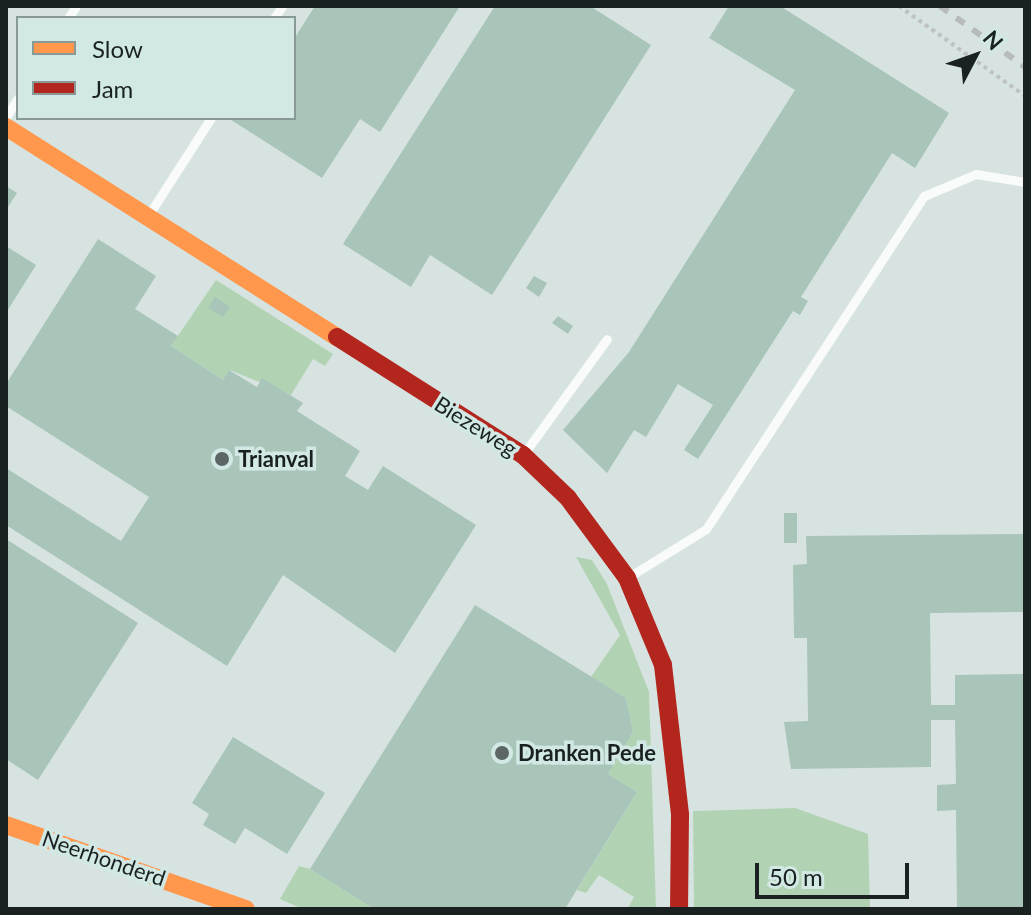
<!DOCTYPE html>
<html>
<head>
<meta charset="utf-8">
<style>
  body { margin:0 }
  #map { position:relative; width:1031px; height:915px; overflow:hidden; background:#d7e3e0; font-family:Lato,sans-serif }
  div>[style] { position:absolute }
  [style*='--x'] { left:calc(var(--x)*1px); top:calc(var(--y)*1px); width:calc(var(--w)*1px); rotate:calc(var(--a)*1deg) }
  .green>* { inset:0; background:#b2d3b3 }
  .building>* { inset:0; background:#a9c4b9 }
  .path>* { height:4px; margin-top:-2px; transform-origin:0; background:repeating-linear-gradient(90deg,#bec3c2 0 4px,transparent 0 8px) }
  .lane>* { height:9px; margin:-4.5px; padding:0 4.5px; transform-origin:4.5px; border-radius:4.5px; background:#f9fbfa }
  .slow>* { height:18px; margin:-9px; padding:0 9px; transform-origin:9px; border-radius:9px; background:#ff974d }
  .jam>* { height:18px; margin:-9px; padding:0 9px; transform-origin:9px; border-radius:9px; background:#b3261e }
  .rail>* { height:6px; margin-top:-3px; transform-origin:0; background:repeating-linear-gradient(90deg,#b8bbbb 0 10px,transparent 0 20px) }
  .dots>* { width:22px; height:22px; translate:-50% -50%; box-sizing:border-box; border:4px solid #d2e8e4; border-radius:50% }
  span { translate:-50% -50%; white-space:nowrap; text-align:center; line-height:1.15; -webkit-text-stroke:7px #d2e8e4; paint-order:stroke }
  .street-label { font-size:22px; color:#1a2221 }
  .poi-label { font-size:22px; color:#1a2221; font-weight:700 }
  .left { translate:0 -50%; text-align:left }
  .frame { position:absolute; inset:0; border:8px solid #1a2221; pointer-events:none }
  .legend { position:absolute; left:16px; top:16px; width:280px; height:104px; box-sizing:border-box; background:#d2e8e4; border:2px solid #889996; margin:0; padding:10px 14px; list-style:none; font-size:24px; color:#1a2221 }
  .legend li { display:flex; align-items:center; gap:16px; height:40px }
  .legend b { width:40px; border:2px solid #889996 }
  .north { position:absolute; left:935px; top:16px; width:80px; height:80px; -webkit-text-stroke:6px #d2e8e4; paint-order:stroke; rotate:49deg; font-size:22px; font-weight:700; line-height:32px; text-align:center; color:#1a2221 }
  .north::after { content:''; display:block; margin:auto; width:28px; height:36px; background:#1a2221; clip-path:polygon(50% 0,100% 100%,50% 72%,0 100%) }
  .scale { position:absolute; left:755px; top:863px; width:154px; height:36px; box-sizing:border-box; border:4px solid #1a2221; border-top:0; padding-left:10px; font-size:24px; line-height:28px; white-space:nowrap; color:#1a2221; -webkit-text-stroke:6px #d2e8e4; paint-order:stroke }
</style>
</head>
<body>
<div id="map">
  <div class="green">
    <i style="clip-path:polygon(216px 280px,333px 354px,325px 366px,313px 359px,291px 395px,230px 370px,223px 380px,171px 346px)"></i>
    <i style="clip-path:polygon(576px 557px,592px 560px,607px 584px,649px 692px,656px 909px,627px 909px,634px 897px,599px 875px,586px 893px,577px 890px,637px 792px,608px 774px,633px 732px,626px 698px,591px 677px,620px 635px)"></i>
    <i style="clip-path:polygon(795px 808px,868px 834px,870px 909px,694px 909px,693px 811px)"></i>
    <i style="clip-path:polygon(299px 866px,310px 869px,374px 909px,303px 909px,280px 899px)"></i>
  </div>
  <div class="building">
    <i style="clip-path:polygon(315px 6px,460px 6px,380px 132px,360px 119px,322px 178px,228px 118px,294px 118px,294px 39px)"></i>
    <i style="clip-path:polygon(495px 6px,590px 6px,651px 45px,492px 295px,430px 255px,411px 287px,343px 244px)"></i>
    <i style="clip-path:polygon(729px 6px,780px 6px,949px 113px,915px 168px,892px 153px,801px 297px,808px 301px,800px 315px,793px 311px,698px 459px,684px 450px,713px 405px,678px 384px,646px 437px,634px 430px,607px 473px,563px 430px,629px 352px,795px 90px,709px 38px)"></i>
    <i style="clip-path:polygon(6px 186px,17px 193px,6px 210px)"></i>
    <i style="clip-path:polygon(98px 239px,156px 276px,135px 309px,178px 336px,171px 346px,223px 380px,229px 370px,257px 387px,262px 378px,303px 403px,297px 411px,360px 451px,345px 476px,368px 490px,383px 466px,476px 525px,395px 653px,283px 575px,227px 666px,6px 525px,6px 468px,121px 541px,149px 497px,6px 406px,6px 384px)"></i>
    <i style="clip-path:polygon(6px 246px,36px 265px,6px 313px)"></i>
    <i style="clip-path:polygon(534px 276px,547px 283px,539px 297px,526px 288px)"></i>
    <i style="clip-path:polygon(215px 297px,230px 307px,223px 317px,208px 308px)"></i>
    <i style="clip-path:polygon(558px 316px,573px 326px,568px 334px,552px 323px)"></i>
    <i style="clip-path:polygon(784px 513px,797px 513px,797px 543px,784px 543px)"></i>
    <i style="clip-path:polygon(1025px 534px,1025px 612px,930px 613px,931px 705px,955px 705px,955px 675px,1025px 674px,1025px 909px,957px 909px,956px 810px,937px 811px,937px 785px,956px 784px,955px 720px,931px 720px,931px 767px,791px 769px,784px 722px,808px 721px,807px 638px,794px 638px,793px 565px,807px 564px,806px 536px)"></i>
    <i style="clip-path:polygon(6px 539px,138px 623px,38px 780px,6px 759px)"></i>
    <i style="clip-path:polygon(475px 605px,626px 698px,633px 732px,608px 774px,637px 792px,565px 909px,374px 909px,310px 869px)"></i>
    <i style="clip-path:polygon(233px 737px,325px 793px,287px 854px,245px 828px,235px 844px,203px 825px,209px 814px,192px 803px)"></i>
  </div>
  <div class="path">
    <i style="--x:899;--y:6;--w:155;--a:35.5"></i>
  </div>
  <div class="lane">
    <i style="--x:68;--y:18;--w:14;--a:-56"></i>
    <i style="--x:274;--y:18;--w:14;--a:-56"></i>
    <i style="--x:6;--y:117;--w:22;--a:-58"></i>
    <i style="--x:148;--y:216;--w:117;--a:-57.3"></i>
    <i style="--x:523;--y:455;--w:143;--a:-54.1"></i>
    <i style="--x:627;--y:578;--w:93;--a:-31.8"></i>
    <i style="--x:706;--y:529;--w:398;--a:-56.8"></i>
    <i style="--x:924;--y:196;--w:56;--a:-22.9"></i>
    <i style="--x:976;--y:174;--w:50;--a:9.3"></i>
  </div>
  <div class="slow">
    <i style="--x:6;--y:127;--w:392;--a:32.4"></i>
    <i style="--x:6;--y:825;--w:254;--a:19.3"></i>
  </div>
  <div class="jam">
    <i style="--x:337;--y:337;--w:220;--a:32.4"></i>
    <i style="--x:523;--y:455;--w:62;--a:43.7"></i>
    <i style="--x:568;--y:498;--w:99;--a:53.6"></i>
    <i style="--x:627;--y:578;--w:94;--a:67.5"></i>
    <i style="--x:663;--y:665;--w:151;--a:83.5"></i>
    <i style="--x:680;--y:815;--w:94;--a:90.6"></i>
  </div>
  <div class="rail">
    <i style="--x:940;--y:6;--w:105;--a:35.7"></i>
  </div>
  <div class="dots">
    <i style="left:222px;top:459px;background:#5c6664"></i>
    <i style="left:502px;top:753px;background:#5c6664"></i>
  </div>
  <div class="street-label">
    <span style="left:476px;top:426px;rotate:32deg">Biezeweg</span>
    <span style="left:104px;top:858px;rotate:19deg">Neerhonderd</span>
  </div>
  <div class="poi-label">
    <span class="left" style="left:238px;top:459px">Trianval</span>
    <span class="left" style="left:518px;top:753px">Dranken Pede</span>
  </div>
  <div class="frame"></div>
  <ul class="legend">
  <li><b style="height:10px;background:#ff974d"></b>Slow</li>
  <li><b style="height:10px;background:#b3261e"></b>Jam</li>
  </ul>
  <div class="north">N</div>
  <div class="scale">50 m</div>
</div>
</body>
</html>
